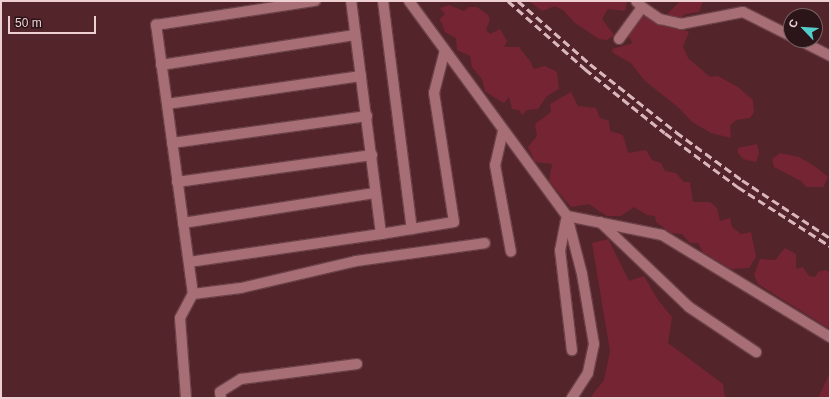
<!DOCTYPE html>
<html>
<head>
<meta charset="utf-8">
<style>
  body { margin:0 }
  #map { position:relative; width:831px; height:399px; overflow:hidden; background:#54242b; font-family:Helvetica,sans-serif }
  div>[style] { position:absolute }
  [style*='--x'] { left:calc(var(--x)*1px); top:calc(var(--y)*1px); width:calc(var(--w)*1px); rotate:calc(var(--a)*1deg) }
  .green>* { inset:0; background:#752433 }
  .roads { filter:drop-shadow(1px 0 #6b4148) drop-shadow(-1px 0 #6b4148) drop-shadow(0 1px #6b4148) drop-shadow(0 -1px #6b4148) }
  .minor>* { height:10px; margin:-5px; padding:0 5px; transform-origin:5px; border-radius:5px; background:#a76f75 }
  .rail>* { height:3px; margin-top:-1.5px; transform-origin:0; background:repeating-linear-gradient(90deg,#d9b7ba 0 8px,transparent 0 12px) }
  span { translate:-50% -50%; white-space:nowrap; text-align:center; line-height:1.15; -webkit-text-stroke:3px #2b1518; paint-order:stroke }
  .frame { position:absolute; inset:0; border:2px solid #efd0d2; pointer-events:none }
  .north { position:absolute; left:783px; top:8px; width:40px; height:40px; box-sizing:border-box; background:#2b1518; border:1px solid #796062; border-radius:50%; rotate:295deg; font-size:11px; font-weight:700; line-height:16px; text-align:center; color:#efd0d2 }
  .north::after { content:''; display:block; margin:auto; width:14px; height:18px; background:#53cdca; clip-path:polygon(50% 0,100% 100%,50% 72%,0 100%) }
  .scale { position:absolute; left:8px; top:16px; width:88px; height:18px; box-sizing:border-box; border:2px solid #efd0d2; border-top:0; padding-left:5px; font-size:12px; line-height:14px; white-space:nowrap; color:#efd0d2; -webkit-text-stroke:3px #2b1518; paint-order:stroke }
</style>
</head>
<body>
<div id="map">
  <div class="green">
    <i style="clip-path:polygon(529px 1px,626px 1px,627px 2px,625px 11px,608px 9px,602px 19px,614px 35px,607px 40px,599px 39px,575px 23px,563px 10px,555px 6px,542px 11px)"></i>
    <i style="clip-path:polygon(680px 1px,703px 1px,699px 12px,685px 14px,672px 26px,689px 32px,683px 46px,688px 58px,710px 77px,718px 76px,738px 87px,753px 100px,754px 112px,750px 118px,736px 120px,730px 126px,731px 138px,711px 133px,692px 122px,679px 108px,644px 80px,631px 63px,613px 53px,612px 49px,633px 43px,621px 26px,623px 21px,632px 21px,639px 13px,664px 21px,669px 12px)"></i>
    <i style="clip-path:polygon(449px 5px,464px 11px,469px 7px,477px 7px,487px 14px,490px 19px,486px 30px,490px 34px,500px 29px,507px 41px,504px 47px,519px 47px,530px 61px,534px 69px,545px 66px,557px 72px,559px 89px,547px 96px,538px 109px,527px 110px,522px 115px,519px 110px,512px 109px,509px 97px,504px 103px,495px 98px,485px 91px,482px 79px,472px 67px,470px 56px,457px 50px,456px 38px,445px 32px,440px 19px,445px 14px,440px 8px)"></i>
    <i style="clip-path:polygon(571px 92px,578px 106px,596px 108px,600px 118px,609px 121px,610px 131px,623px 135px,628px 153px,646px 150px,652px 160px,661px 163px,665px 171px,676px 173px,684px 182px,690px 182px,693px 202px,710px 202px,717px 208px,720px 221px,730px 218px,732px 227px,741px 234px,751px 232px,756px 257px,749px 268px,731px 269px,703px 252px,698px 243px,690px 243px,682px 234px,671px 233px,656px 222px,655px 216px,647px 215px,634px 207px,621px 216px,607px 216px,589px 204px,571px 207px,549px 181px,552px 164px,535px 162px,528px 147px,537px 136px,535px 124px,551px 112px,550px 104px)"></i>
    <i style="clip-path:polygon(757px 144px,759px 153px,756px 162px,743px 159px,738px 153px,738px 148px)"></i>
    <i style="clip-path:polygon(780px 153px,799px 157px,816px 167px,828px 177px,823px 187px,806px 187px,801px 181px,774px 167px,772px 159px)"></i>
    <i style="clip-path:polygon(608px 239px,629px 281px,644px 276px,658px 300px,672px 317px,668px 343px,723px 384px,725px 398px,590px 398px,604px 380px,610px 351px,592px 243px)"></i>
    <i style="clip-path:polygon(785px 248px,796px 254px,796px 269px,803px 267px,809px 276px,815px 277px,818px 272px,825px 270px,830px 272px,830px 329px,758px 284px,754px 275px,760px 259px,775px 260px)"></i>
    <i style="clip-path:polygon(830px 373px,830px 398px,818px 398px)"></i>
  </div>
  <div class="roads">
    <div class="minor">
      <i style="--x:383;--y:1;--w:230;--a:82.8"></i>
      <i style="--x:409;--y:1;--w:267;--a:53.7"></i>
      <i style="--x:567;--y:216;--w:97;--a:11.3"></i>
      <i style="--x:662;--y:235;--w:197;--a:31.3"></i>
      <i style="--x:642;--y:7;--w:22;--a:34"></i>
      <i style="--x:660;--y:19;--w:22;--a:13"></i>
      <i style="--x:681;--y:24;--w:63;--a:-11"></i>
      <i style="--x:743;--y:12;--w:54;--a:26.6"></i>
      <i style="--x:619;--y:39;--w:39;--a:-54"></i>
      <i style="--x:642;--y:7;--w:8;--a:-135"></i>
      <i style="--x:799;--y:40;--w:35;--a:27"></i>
      <i style="--x:161;--y:65;--w:196;--a:-8.8"></i>
      <i style="--x:167;--y:104;--w:196;--a:-8.2"></i>
      <i style="--x:503;--y:131;--w:35;--a:103"></i>
      <i style="--x:495;--y:165;--w:88;--a:79.6"></i>
      <i style="--x:172;--y:143;--w:197;--a:-7.9"></i>
      <i style="--x:177;--y:182;--w:197;--a:-7.9"></i>
      <i style="--x:567;--y:216;--w:60;--a:75.5"></i>
      <i style="--x:582;--y:274;--w:71;--a:80.3"></i>
      <i style="--x:594;--y:344;--w:30;--a:102"></i>
      <i style="--x:588;--y:373;--w:30;--a:123"></i>
      <i style="--x:566;--y:220;--w:31;--a:101"></i>
      <i style="--x:560;--y:250;--w:101;--a:83.2"></i>
      <i style="--x:600;--y:222;--w:123;--a:43.7"></i>
      <i style="--x:689;--y:307;--w:81;--a:33.9"></i>
      <i style="--x:183;--y:223;--w:194;--a:-8.9"></i>
      <i style="--x:381;--y:234;--w:74;--a:-9.3"></i>
      <i style="--x:454;--y:222;--w:131;--a:-98.8"></i>
      <i style="--x:434;--y:93;--w:44;--a:-75.7"></i>
      <i style="--x:189;--y:262;--w:194;--a:-8.3"></i>
      <i style="--x:381;--y:234;--w:235;--a:-97.3"></i>
      <i style="--x:193;--y:294;--w:48;--a:-7.1"></i>
      <i style="--x:241;--y:288;--w:118;--a:-13.2"></i>
      <i style="--x:356;--y:261;--w:130;--a:-7.9"></i>
      <i style="--x:186;--y:398;--w:80;--a:-94.3"></i>
      <i style="--x:180;--y:318;--w:27;--a:-62"></i>
      <i style="--x:193;--y:294;--w:272;--a:-97.8"></i>
      <i style="--x:156;--y:25;--w:161;--a:-8.6"></i>
      <i style="--x:221;--y:398;--w:6;--a:-99"></i>
      <i style="--x:220;--y:392;--w:25;--a:-32"></i>
      <i style="--x:241;--y:379;--w:117;--a:-7.4"></i>
    </div>
  </div>
  <div class="rail">
    <i style="--x:508;--y:1;--w:103;--a:41.4"></i>
    <i style="--x:585;--y:69;--w:102;--a:38.7"></i>
    <i style="--x:665;--y:133;--w:91;--a:36.5"></i>
    <i style="--x:738;--y:187;--w:109;--a:32.7"></i>
    <i style="--x:518;--y:1;--w:96;--a:41.2"></i>
    <i style="--x:590;--y:64;--w:110;--a:38.3"></i>
    <i style="--x:676;--y:132;--w:82;--a:36"></i>
    <i style="--x:742;--y:180;--w:105;--a:33.4"></i>
  </div>
  <div class="frame"></div>
  <div class="north">С</div>
  <div class="scale">50 m</div>
</div>
</body>
</html>
